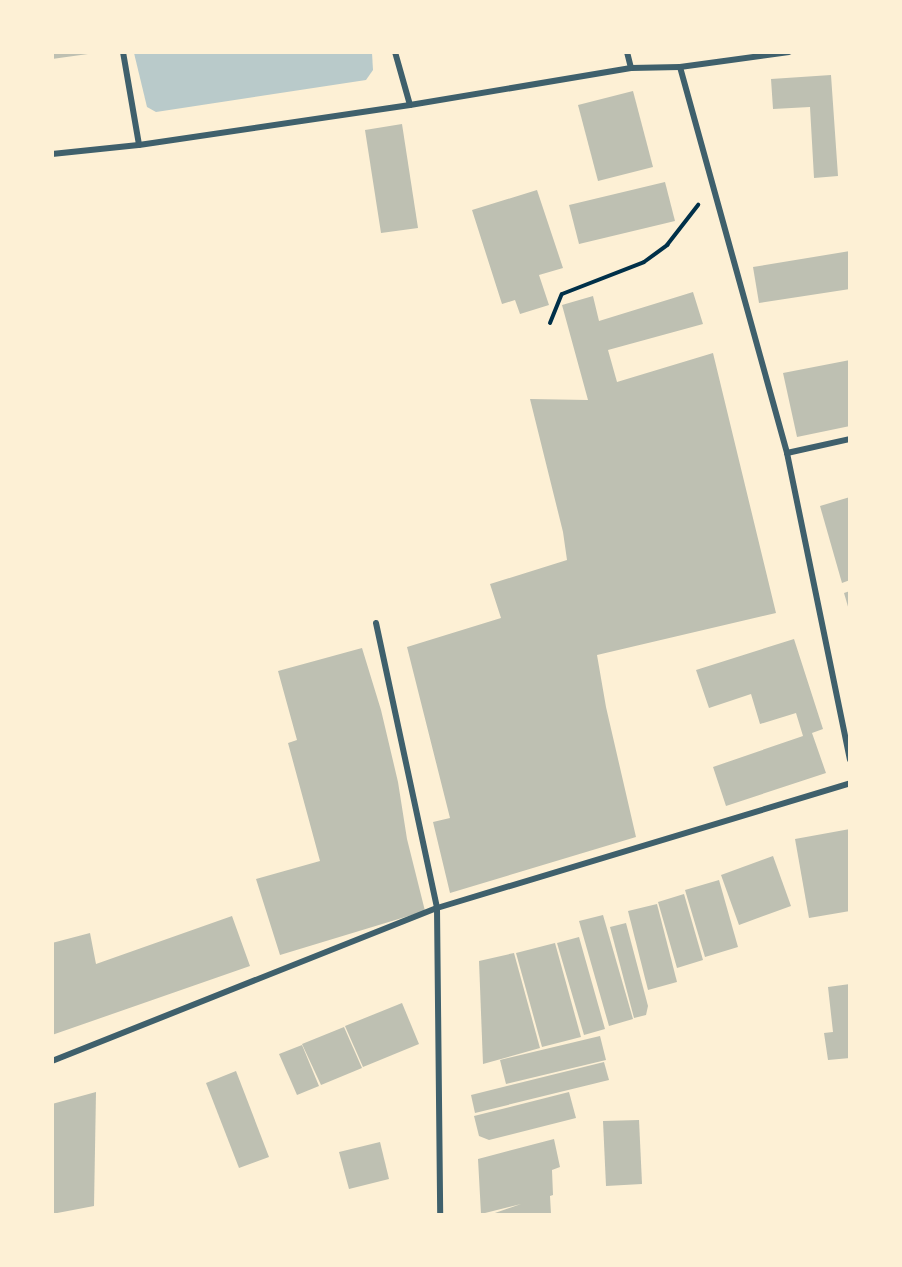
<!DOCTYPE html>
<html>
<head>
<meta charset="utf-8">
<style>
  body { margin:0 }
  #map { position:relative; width:902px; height:1267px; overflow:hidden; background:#fdf0d5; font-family:Lato,sans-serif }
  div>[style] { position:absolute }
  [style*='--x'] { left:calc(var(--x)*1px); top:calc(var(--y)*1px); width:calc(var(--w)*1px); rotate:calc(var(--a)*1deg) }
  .green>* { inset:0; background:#b9caca }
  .building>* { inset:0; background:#bec0b2 }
  .path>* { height:4px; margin:-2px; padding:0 2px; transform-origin:2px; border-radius:2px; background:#003049 }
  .minor>* { height:6px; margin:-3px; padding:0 3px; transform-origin:3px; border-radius:3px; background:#3f606c }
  span { translate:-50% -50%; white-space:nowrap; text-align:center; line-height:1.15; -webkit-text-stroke:4.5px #fdf0d5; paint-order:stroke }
  .frame { position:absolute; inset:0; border:54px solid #fdf0d5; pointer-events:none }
</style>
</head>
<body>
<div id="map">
  <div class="green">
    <i style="clip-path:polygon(134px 53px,372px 53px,373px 70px,366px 80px,156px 112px,147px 107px)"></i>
  </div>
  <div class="building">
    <i style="clip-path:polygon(52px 52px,88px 52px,88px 54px,52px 59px)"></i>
    <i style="clip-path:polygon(831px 75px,838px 176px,814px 178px,810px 107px,773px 109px,771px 79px)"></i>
    <i style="clip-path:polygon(633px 91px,653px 167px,598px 181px,578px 105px)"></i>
    <i style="clip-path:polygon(402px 124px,418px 228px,381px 233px,365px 130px)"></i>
    <i style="clip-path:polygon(665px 182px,675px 221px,579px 244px,569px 205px)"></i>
    <i style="clip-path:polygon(537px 190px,563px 268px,539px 275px,549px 305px,520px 314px,515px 300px,502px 304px,472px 210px)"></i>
    <i style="clip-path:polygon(850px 251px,850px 289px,759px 303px,753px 267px)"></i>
    <i style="clip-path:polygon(693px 292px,703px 324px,608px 350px,617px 382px,713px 353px,776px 613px,597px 655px,606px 707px,636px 837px,450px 893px,433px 822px,450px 818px,407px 647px,501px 618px,490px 584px,567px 560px,563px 532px,530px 399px,588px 400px,562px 305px,593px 296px,599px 321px)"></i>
    <i style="clip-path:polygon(850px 360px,850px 426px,797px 437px,783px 373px)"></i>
    <i style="clip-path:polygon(850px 497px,850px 580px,842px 583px,820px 506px)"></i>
    <i style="clip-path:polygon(850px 591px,850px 610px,849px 610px,844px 593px)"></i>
    <i style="clip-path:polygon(794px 639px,823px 729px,812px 733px,826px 773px,726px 806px,713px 767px,803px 736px,796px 713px,760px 724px,751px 694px,709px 708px,696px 670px)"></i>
    <i style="clip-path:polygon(362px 648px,381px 710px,398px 782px,407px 839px,425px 911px,280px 955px,256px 879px,320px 861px,288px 743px,297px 740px,278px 671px)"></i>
    <i style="clip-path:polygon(850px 829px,850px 911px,809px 918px,795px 839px)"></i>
    <i style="clip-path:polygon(773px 856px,791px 906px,739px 925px,721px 875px)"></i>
    <i style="clip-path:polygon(719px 880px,738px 947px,705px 957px,685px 890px)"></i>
    <i style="clip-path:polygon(684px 894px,703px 960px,677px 968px,658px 902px)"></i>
    <i style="clip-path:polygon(657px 904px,677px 982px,648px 990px,628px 911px)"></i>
    <i style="clip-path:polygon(603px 915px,633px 1019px,609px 1026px,579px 921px)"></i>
    <i style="clip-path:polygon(232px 916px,250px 966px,52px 1035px,52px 943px,90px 933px,96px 964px)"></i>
    <i style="clip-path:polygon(626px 923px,648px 1006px,646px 1015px,634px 1018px,610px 927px)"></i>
    <i style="clip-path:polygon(579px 937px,605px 1029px,584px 1035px,557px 943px)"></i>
    <i style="clip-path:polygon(555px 943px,581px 1037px,542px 1047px,516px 953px)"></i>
    <i style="clip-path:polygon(514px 953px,540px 1048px,483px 1064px,479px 961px)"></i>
    <i style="clip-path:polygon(850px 984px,850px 1058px,828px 1060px,824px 1033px,833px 1032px,828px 987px)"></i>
    <i style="clip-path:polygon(402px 1003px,419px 1044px,363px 1067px,345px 1026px)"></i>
    <i style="clip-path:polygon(344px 1027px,362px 1068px,321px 1085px,302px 1044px)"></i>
    <i style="clip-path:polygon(600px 1036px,606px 1060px,506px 1084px,500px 1060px)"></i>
    <i style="clip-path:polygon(302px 1045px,319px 1086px,297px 1095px,279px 1054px)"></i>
    <i style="clip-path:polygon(604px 1062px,609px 1080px,475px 1113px,471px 1095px)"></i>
    <i style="clip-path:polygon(236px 1071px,269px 1157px,239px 1168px,206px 1083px)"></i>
    <i style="clip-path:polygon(96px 1092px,94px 1206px,52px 1214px,52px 1104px)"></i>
    <i style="clip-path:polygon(569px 1092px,576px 1118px,489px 1140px,479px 1136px,474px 1116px)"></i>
    <i style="clip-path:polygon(639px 1120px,642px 1184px,606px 1186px,603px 1121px)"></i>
    <i style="clip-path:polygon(554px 1139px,560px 1167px,552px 1170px,553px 1195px,550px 1196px,551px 1214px,492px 1214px,521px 1204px,481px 1214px,478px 1159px)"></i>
    <i style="clip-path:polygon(380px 1142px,389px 1179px,349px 1189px,339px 1152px)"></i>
  </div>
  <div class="path">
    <i style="--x:550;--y:323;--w:31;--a:-68"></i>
    <i style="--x:562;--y:294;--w:88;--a:-21.3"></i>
    <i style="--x:644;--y:262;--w:29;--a:-36"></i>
    <i style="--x:667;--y:245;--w:51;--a:-52.2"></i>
  </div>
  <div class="minor">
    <i style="--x:123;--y:52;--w:94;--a:80.2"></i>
    <i style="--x:395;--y:52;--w:55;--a:74.2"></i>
    <i style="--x:680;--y:67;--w:401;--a:74.5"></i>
    <i style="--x:787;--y:453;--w:313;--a:78.4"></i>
    <i style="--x:631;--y:68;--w:49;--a:-1.2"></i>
    <i style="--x:680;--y:67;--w:110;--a:-7.8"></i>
    <i style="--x:52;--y:154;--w:87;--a:-5.9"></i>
    <i style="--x:139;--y:145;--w:274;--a:-8.4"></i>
    <i style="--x:410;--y:105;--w:224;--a:-9.5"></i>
    <i style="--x:631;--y:68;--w:16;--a:-104"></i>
    <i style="--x:787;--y:453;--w:65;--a:-12.5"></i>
    <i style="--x:376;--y:623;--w:291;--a:77.9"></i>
    <i style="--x:437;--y:908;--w:306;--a:89.4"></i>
    <i style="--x:52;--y:1061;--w:414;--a:-21.7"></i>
    <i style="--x:437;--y:908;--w:432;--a:-16.8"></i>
  </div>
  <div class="frame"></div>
</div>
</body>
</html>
